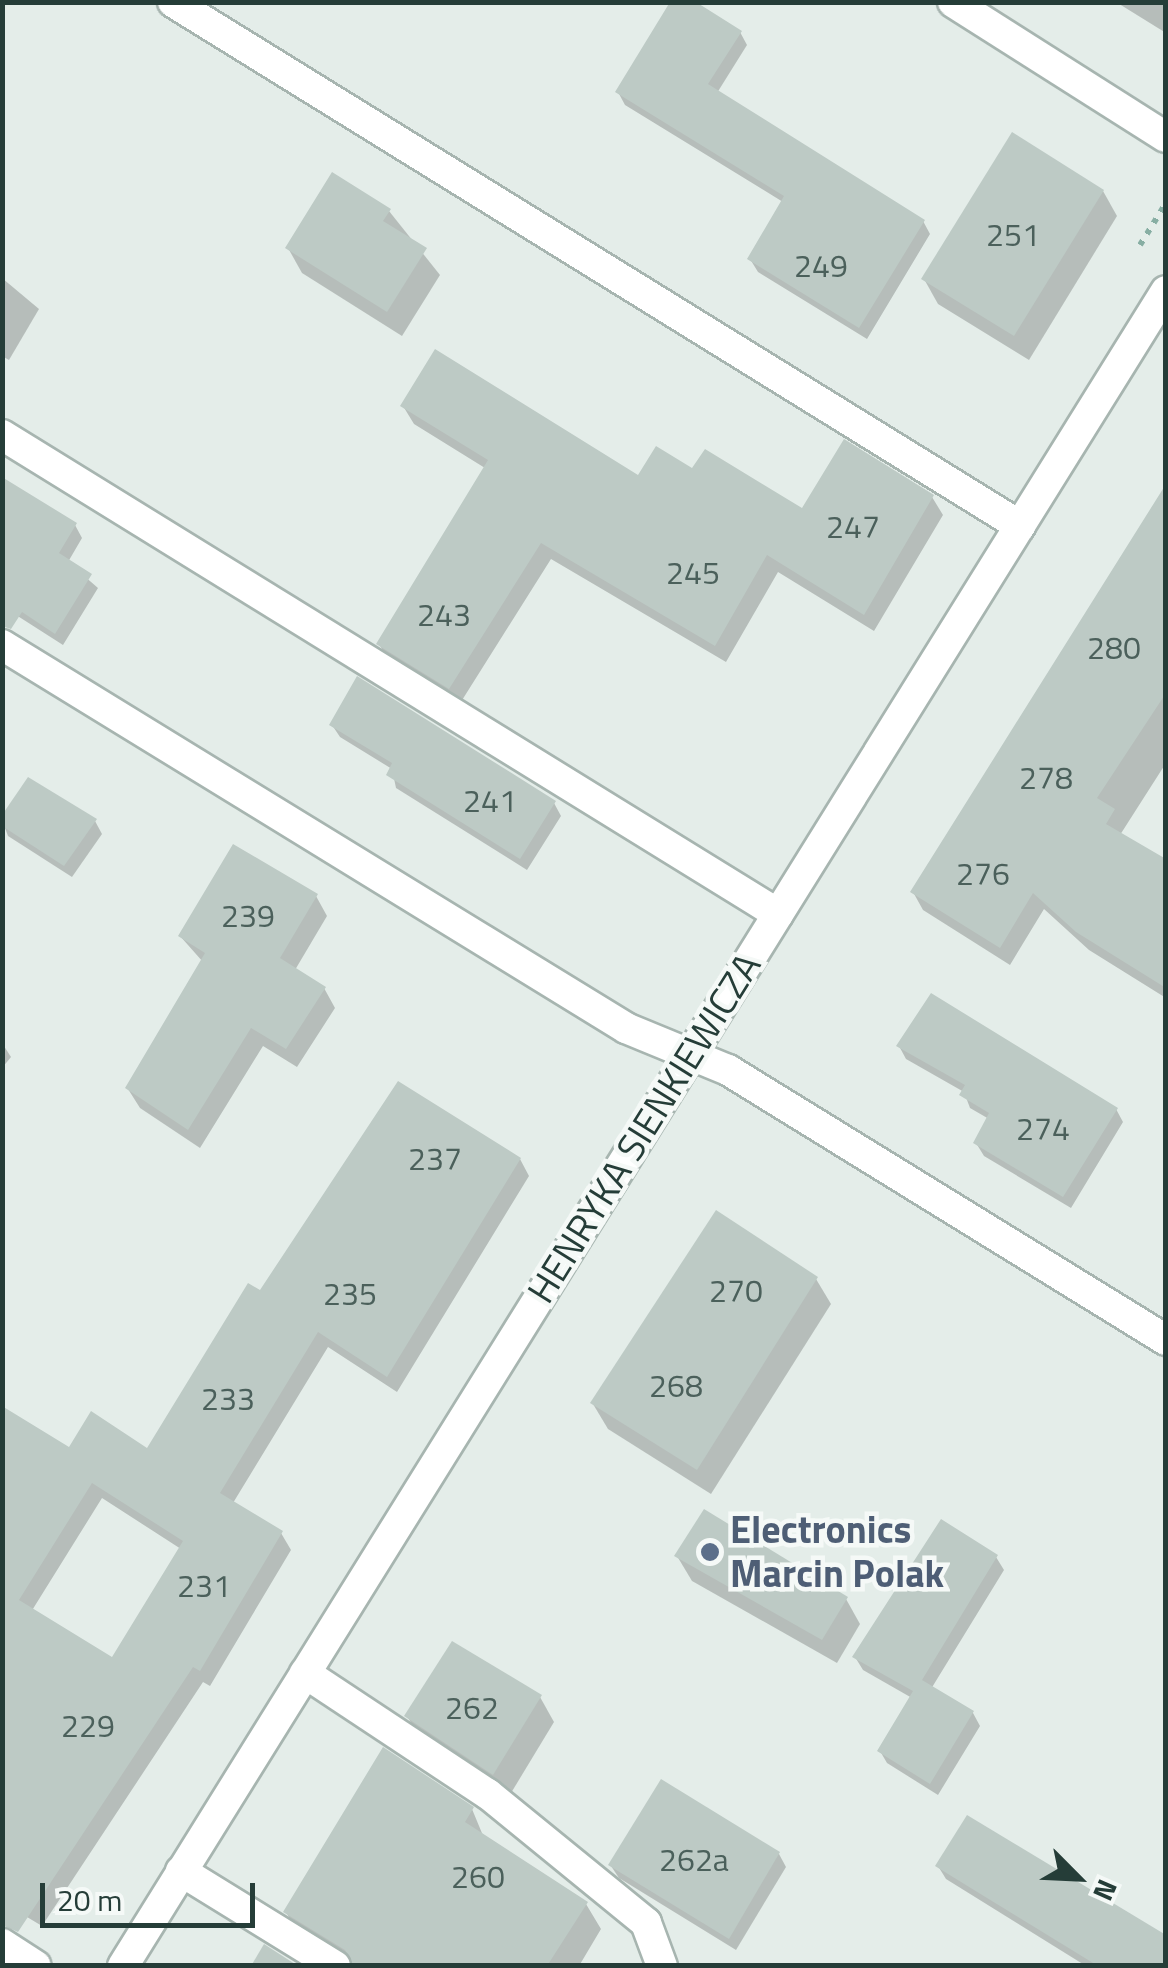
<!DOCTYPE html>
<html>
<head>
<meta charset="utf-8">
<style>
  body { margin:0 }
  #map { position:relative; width:1168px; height:1968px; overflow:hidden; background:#e4ede9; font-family:"Titillium Web",sans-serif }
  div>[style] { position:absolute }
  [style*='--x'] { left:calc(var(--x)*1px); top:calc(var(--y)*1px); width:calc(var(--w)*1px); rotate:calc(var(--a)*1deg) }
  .shadow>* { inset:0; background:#0003 }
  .building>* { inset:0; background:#bdcac5 }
  .path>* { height:6px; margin-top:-3px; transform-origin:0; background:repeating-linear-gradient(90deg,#87aea3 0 5px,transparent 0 13px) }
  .roads { filter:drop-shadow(2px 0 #a7b5b0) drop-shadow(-2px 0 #a7b5b0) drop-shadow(0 2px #a7b5b0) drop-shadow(0 -2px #a7b5b0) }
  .minor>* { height:30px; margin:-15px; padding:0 15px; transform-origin:15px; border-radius:15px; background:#fff }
  .dots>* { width:28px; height:28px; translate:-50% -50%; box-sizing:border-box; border:5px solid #f5f9f7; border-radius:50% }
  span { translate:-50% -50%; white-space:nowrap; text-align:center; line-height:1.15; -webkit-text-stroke:9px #f5f9f7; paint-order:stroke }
  .number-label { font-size:32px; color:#4b605b }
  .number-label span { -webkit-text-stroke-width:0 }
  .street-label { font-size:38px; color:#253d38 }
  .service-label { font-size:38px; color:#4e5e75; font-weight:700 }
  .left { translate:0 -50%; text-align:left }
  .frame { position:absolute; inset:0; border:5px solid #253d38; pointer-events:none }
  .north { position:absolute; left:1028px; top:1828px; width:100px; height:100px; -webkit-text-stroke:8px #f5f9f7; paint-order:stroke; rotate:114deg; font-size:28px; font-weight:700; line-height:40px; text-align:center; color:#253d38 }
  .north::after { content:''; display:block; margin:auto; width:35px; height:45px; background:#253d38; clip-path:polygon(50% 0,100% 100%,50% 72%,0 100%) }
  .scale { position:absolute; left:40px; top:1883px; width:215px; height:45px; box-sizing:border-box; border:5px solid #253d38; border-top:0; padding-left:12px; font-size:30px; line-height:35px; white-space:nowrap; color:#253d38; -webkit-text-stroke:8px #f5f9f7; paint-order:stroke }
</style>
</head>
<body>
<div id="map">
  <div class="shadow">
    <i style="clip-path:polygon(1116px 2px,1166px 2px,1166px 33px)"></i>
    <i style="clip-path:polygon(740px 32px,747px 45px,717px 93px,923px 221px,930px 234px,867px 339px,758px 272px,750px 259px,783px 202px,625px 105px,618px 92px)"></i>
    <i style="clip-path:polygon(1103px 191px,1117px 216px,1029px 360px,938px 304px,924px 279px)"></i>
    <i style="clip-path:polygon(389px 211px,440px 275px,402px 336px,302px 273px,288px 248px)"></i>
    <i style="clip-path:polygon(2px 278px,39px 309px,9px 360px,2px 356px)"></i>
    <i style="clip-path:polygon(403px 406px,639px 479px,693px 472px,803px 511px,932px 497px,943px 515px,874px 631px,778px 572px,726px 662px,551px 559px,459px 705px,390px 662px,379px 644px,485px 468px,414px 424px)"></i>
    <i style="clip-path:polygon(1166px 490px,1166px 763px,1120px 835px,1166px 862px,1166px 998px,1089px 950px,1044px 909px,1010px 965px,923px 910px,913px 892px)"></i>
    <i style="clip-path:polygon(75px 525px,82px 538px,68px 562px,98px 588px,63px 645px,2px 606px)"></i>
    <i style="clip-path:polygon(332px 725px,554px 803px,561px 816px,527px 870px,396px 788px,392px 769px,340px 737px)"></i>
    <i style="clip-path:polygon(2px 820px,95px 821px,102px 834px,72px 877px,8px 836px)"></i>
    <i style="clip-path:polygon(316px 896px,327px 916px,295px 970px,324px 988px,335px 1008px,297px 1067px,263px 1046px,200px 1148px,140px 1108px,128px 1089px,203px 962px,180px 936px)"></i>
    <i style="clip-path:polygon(2px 1043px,11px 1057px,2px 1068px)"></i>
    <i style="clip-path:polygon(899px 1046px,1116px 1109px,1123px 1122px,1071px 1208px,984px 1156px,976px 1143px,989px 1119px,970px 1108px,964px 1092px,906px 1059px)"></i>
    <i style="clip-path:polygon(520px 1159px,529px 1176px,397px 1392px,328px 1347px,233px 1503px,281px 1533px,291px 1550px,210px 1686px,203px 1682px,42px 1926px,2px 1902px,113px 1661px,181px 1549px,102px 1498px,3px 1657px,2px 1409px,70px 1450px,148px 1451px,261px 1294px)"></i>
    <i style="clip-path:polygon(816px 1279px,831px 1304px,711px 1494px,608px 1429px,593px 1404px)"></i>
    <i style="clip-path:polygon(677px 1556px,846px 1599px,860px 1624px,837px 1663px,692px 1581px)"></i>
    <i style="clip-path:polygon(996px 1557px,1004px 1570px,931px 1689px,973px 1713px,980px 1726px,938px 1795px,887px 1763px,880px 1751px,912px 1698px,863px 1670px,855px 1657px)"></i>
    <i style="clip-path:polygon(540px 1697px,554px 1722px,508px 1798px,422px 1741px,407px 1716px)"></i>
    <i style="clip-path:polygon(472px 1809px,484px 1838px,586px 1904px,601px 1929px,579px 1966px,346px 1966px,300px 1937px,286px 1912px)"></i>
    <i style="clip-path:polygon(779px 1854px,786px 1867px,736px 1950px,619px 1878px,611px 1866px)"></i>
    <i style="clip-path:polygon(938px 1866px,1166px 1966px,1086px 1966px,946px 1879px)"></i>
  </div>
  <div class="building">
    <i style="clip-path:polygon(670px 2px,696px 2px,742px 31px,708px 84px,925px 220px,859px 328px,747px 259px,784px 196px,615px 92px)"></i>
    <i style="clip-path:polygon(1012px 132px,1104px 190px,1014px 336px,921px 279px)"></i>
    <i style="clip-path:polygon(332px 172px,391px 209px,383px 221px,427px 248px,387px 312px,285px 248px)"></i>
    <i style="clip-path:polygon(435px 349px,638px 475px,656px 446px,692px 468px,705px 449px,802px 508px,844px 439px,934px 495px,864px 615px,767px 555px,715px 646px,541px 543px,449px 689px,376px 644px,488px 460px,400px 406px)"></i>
    <i style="clip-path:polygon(2px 477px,77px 523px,59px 553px,92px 574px,55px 634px,22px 612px,11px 629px,2px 626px)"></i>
    <i style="clip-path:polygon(1166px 484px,1166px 693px,1097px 798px,1115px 809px,1106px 824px,1166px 859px,1166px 988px,1076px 932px,1033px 893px,1000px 948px,910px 892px)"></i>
    <i style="clip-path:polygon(357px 676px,556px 801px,520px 859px,386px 775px,392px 763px,329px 725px)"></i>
    <i style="clip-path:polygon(28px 777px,97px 819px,64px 866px,2px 826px,2px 815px)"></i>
    <i style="clip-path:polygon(233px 844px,318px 894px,280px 958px,326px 987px,286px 1049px,251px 1028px,188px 1130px,125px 1088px,205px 953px,178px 936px)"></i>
    <i style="clip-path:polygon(931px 993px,1118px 1108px,1063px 1197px,973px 1143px,989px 1113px,959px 1095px,965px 1085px,896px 1046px)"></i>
    <i style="clip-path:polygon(evenodd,398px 1081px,521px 1158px,387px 1377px,318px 1332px,220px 1493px,283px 1531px,200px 1671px,193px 1667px,18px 1932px,2px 1925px,2px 1406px,69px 1447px,91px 1411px,147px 1448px,248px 1283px,260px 1290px,398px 1081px,92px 1483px,183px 1541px,112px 1657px,19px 1600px,92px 1483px)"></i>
    <i style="clip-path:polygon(716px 1210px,818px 1277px,697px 1470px,590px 1403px)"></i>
    <i style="clip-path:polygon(704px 1509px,848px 1597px,822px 1640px,674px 1556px)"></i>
    <i style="clip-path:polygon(941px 1519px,998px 1555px,922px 1680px,974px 1711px,930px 1784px,877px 1751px,913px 1691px,852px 1657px)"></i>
    <i style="clip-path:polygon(452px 1641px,542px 1695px,493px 1775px,404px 1716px)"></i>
    <i style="clip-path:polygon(383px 1747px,474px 1807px,465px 1822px,588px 1902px,547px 1966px,354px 1966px,345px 1950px,283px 1912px)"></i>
    <i style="clip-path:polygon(661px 1779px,780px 1852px,729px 1939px,608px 1865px)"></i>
    <i style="clip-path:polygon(967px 1815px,1166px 1935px,1166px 1966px,1098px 1966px,935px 1866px)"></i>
    <i style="clip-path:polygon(264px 1944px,298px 1966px,251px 1966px)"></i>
  </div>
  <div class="path">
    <i style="--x:1140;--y:245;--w:49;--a:-58.2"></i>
  </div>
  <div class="roads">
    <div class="minor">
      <i style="--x:173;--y:2;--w:996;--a:31.74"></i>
      <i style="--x:953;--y:2;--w:252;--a:32.4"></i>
      <i style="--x:2;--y:435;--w:912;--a:31.69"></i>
      <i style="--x:2;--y:645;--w:732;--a:31.54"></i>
      <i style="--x:626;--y:1028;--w:110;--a:22.4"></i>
      <i style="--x:728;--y:1070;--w:515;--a:31.65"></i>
      <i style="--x:305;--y:1673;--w:219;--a:33.5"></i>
      <i style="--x:488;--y:1794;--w:204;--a:39.2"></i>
      <i style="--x:646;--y:1923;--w:46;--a:69.6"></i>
      <i style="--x:181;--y:1871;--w:181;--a:31.7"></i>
      <i style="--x:2;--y:1944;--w:40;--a:32.9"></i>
      <i style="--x:123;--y:1966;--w:1973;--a:-58.09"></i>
    </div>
  </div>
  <div class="dots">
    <i style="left:710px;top:1552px;background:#5c6f8a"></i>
  </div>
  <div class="number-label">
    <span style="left:1013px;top:234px">251</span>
    <span style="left:821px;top:265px">249</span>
    <span style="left:853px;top:526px">247</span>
    <span style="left:693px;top:572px">245</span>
    <span style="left:444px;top:614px">243</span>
    <span style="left:1114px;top:647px">280</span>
    <span style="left:1046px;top:777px">278</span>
    <span style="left:490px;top:800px">241</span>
    <span style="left:983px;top:873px">276</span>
    <span style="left:248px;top:915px">239</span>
    <span style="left:1043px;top:1128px">274</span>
    <span style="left:435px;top:1158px">237</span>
    <span style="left:736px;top:1290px">270</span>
    <span style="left:350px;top:1293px">235</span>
    <span style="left:676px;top:1385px">268</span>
    <span style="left:228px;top:1398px">233</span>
    <span style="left:204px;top:1585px">231</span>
    <span style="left:472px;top:1707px">262</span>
    <span style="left:88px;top:1725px">229</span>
    <span style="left:694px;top:1859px">262a</span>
    <span style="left:478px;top:1876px">260</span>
  </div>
  <div class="street-label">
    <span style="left:644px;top:1128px;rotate:-58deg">HENRYKA SIENKIEWICZA</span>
  </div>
  <div class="service-label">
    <span class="left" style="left:730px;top:1552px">Electronics<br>Marcin Polak</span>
  </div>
  <div class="frame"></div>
  <div class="north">N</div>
  <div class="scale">20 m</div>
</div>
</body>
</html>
